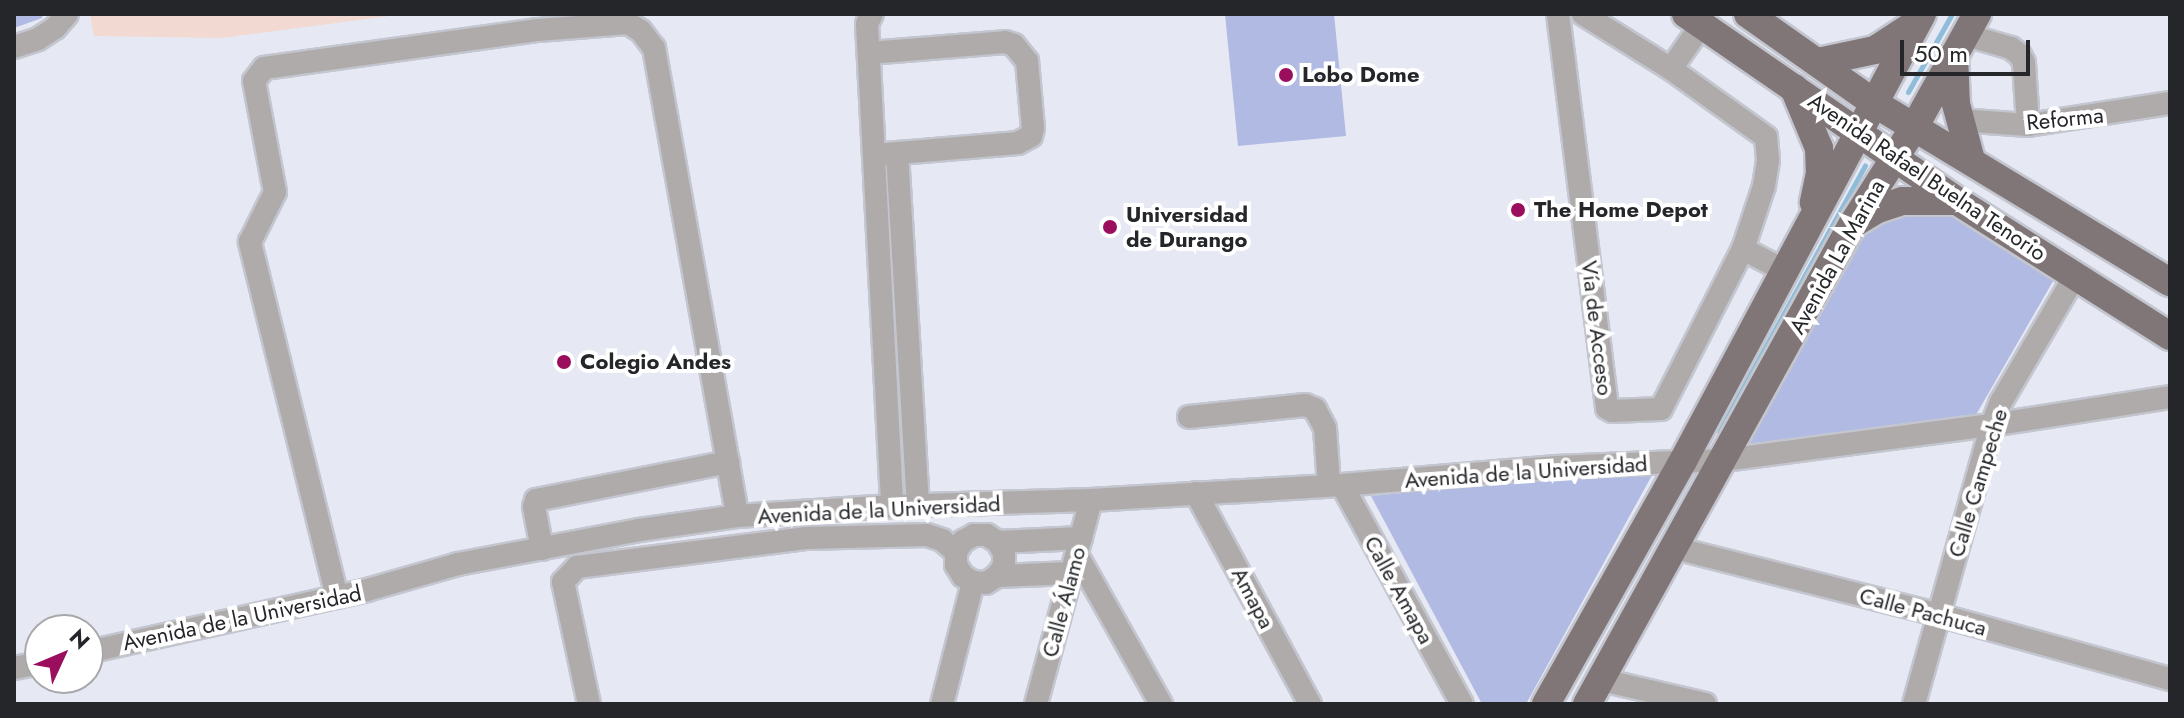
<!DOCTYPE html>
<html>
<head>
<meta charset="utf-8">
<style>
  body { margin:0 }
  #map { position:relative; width:2184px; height:718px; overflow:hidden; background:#e6e9f3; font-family:Jost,sans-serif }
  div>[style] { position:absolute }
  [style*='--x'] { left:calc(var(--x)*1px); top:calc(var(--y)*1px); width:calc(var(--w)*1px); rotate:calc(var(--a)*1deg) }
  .medical>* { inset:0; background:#f2d9d2 }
  .green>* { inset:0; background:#b0bae2 }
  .stream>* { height:5px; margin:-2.5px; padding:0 2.5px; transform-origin:2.5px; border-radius:2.5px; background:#8ebcd9 }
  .roads { filter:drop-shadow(2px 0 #c3c6cf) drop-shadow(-2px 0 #c3c6cf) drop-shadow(0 2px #c3c6cf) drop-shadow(0 -2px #c3c6cf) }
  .minor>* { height:22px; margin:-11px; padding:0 11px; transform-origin:11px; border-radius:11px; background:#b0abab }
  .major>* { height:28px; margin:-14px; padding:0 14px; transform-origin:14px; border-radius:14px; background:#807677 }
  .dots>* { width:22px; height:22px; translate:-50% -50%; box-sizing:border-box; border:4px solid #fff; border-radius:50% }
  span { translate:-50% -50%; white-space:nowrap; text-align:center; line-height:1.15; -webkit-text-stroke:8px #fff; paint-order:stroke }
  .poi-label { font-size:22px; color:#25262a; font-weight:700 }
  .left { translate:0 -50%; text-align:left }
  .street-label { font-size:22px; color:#25262a }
  .frame { position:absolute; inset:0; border:16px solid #25262a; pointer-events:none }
  .north { position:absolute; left:24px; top:614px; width:80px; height:80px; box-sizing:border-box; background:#fff; border:2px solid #a8a8aa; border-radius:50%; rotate:46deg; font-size:22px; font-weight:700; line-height:32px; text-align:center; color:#25262a }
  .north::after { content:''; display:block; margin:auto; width:28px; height:36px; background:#9b0e5e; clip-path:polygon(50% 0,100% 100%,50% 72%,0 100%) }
  .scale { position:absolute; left:1900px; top:40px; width:130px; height:36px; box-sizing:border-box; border:4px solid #25262a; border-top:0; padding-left:10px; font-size:24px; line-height:28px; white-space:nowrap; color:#25262a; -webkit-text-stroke:6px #fff; paint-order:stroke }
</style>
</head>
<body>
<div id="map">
  <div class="medical">
    <i style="clip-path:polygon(90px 14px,405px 14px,221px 38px,94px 36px)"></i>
  </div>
  <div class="green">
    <i style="clip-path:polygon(14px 14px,42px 14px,42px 18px,14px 28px)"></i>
    <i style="clip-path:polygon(1225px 14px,1334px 14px,1346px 136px,1238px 146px)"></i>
    <i style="clip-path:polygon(1894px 209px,1947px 211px,2056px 276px,1973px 420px,1745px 444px,1868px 223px)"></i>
    <i style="clip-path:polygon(1656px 468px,1526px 704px,1482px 704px,1371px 496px)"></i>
  </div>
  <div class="stream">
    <i style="--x:1908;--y:92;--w:90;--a:-60.6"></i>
    <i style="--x:1719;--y:431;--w:303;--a:-61.2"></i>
  </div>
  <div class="roads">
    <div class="minor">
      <i style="--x:872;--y:14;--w:11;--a:117"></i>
      <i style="--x:867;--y:24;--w:483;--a:87"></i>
      <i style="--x:1558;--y:14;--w:397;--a:82.9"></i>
      <i style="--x:1607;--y:408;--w:6;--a:31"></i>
      <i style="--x:1612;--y:411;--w:49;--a:-2.3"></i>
      <i style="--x:1661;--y:409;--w:180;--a:-62.9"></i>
      <i style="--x:1743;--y:249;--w:66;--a:-71.6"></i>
      <i style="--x:1764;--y:186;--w:26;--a:-81"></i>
      <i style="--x:1768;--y:160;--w:23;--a:-95"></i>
      <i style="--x:1766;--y:137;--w:117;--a:-144.4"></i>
      <i style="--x:1671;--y:69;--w:104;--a:-148"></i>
      <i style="--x:1966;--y:35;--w:47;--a:16.1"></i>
      <i style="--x:2011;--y:48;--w:11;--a:38"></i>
      <i style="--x:2020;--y:55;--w:9;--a:63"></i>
      <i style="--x:2024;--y:63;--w:62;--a:86.3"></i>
      <i style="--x:14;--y:47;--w:25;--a:-18"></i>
      <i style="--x:38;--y:39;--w:20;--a:-33"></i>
      <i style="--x:55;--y:28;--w:18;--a:-49"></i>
      <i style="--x:869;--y:53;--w:136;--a:-4.6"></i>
      <i style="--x:1005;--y:42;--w:9;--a:18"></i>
      <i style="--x:1014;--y:45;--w:21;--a:51"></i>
      <i style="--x:1027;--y:61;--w:67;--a:84.9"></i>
      <i style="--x:1033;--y:128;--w:8;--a:104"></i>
      <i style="--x:1031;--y:136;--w:15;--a:152"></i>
      <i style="--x:1018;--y:143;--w:144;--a:175.2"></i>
      <i style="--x:1671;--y:69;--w:55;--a:-55.4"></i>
      <i style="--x:1959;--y:120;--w:69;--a:4.1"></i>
      <i style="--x:2028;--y:125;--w:144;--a:-8.8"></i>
      <i style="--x:897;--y:153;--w:353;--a:86.6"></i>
      <i style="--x:1743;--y:249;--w:47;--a:27.6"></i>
      <i style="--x:1189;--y:417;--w:117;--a:-5.9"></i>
      <i style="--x:1305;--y:405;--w:11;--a:22"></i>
      <i style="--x:1315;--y:409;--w:21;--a:62"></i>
      <i style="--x:1325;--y:428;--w:57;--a:86"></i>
      <i style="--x:1342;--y:485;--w:250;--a:61.3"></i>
      <i style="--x:1196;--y:493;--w:240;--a:61.6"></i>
      <i style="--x:998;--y:542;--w:83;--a:-2.8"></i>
      <i style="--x:1675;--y:548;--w:272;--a:14.2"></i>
      <i style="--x:1939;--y:615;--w:240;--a:15.5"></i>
      <i style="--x:542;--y:549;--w:43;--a:-100.8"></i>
      <i style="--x:534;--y:507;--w:7;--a:-74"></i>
      <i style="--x:536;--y:500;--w:196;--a:-11.2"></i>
      <i style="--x:1077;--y:555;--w:171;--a:60.6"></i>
      <i style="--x:997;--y:576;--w:12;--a:-55"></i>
      <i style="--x:1004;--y:566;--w:13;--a:-90"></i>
      <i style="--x:1004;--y:553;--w:13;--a:-119"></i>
      <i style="--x:998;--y:542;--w:13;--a:-148"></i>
      <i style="--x:987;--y:535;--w:13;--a:180"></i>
      <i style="--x:974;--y:535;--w:13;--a:151"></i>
      <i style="--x:963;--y:541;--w:13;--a:122"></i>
      <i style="--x:956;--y:552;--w:13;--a:90"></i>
      <i style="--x:956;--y:565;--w:13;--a:58"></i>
      <i style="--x:963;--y:576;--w:12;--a:31"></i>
      <i style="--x:973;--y:582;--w:13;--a:4"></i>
      <i style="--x:986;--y:583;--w:13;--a:-32"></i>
      <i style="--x:997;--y:576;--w:75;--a:-2.3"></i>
      <i style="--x:337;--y:597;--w:366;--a:-103.8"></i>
      <i style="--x:250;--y:242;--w:56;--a:-63.4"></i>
      <i style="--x:275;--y:192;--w:113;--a:-100.7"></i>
      <i style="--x:254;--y:81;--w:16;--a:-52"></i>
      <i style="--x:264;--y:68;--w:277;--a:-7.9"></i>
      <i style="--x:538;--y:30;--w:90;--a:-4.4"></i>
      <i style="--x:628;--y:23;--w:15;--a:32"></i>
      <i style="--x:641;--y:31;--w:21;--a:53"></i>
      <i style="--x:654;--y:48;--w:475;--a:79.9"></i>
      <i style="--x:88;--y:652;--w:286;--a:-12.5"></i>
      <i style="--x:367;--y:590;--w:95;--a:-15.9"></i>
      <i style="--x:458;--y:564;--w:184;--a:-10.6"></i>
      <i style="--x:639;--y:530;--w:99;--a:-8.1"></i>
      <i style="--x:737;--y:516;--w:155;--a:-3.7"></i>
      <i style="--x:892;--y:506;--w:199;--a:-1.7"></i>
      <i style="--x:1091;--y:500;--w:251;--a:-3.4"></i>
      <i style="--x:1342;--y:485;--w:215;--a:-4.8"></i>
      <i style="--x:1556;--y:467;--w:169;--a:-2.4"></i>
      <i style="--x:1725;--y:460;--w:269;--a:-7.5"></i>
      <i style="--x:1992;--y:425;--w:180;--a:-8.9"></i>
      <i style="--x:14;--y:668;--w:26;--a:-11"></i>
      <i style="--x:1602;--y:680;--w:106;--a:13.1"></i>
      <i style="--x:589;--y:704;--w:125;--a:-102"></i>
      <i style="--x:563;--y:582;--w:21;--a:-47"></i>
      <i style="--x:577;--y:567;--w:230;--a:-7.2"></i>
      <i style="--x:805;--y:538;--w:122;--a:-1.4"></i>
      <i style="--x:927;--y:535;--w:16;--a:18"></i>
      <i style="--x:942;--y:540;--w:18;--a:41"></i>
      <i style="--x:942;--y:704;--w:126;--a:-75.7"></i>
      <i style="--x:1036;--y:704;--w:211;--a:-74.9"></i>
      <i style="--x:1914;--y:704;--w:290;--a:-74.4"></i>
      <i style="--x:1992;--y:425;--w:25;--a:-69"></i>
      <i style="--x:2001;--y:402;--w:146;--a:-59.6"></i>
    </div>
    <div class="major">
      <i style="--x:1686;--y:14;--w:329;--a:34.6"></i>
      <i style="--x:1957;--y:201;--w:252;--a:32.4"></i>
      <i style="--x:1748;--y:14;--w:154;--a:35.2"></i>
      <i style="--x:1874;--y:103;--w:346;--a:31.2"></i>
      <i style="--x:1954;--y:55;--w:49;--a:87.7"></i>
      <i style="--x:1956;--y:104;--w:58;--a:75"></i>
      <i style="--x:1818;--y:62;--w:58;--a:-11.9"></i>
      <i style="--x:1875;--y:50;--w:48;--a:-33"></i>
      <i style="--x:1794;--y:88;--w:65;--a:67.4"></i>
      <i style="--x:1819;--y:148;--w:25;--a:88"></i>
      <i style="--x:1820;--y:173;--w:30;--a:102"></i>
      <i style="--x:1856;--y:222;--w:26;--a:-31"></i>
      <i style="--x:1878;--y:209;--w:25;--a:-18"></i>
      <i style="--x:1902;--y:201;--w:55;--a:0"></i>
      <i style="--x:1546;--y:704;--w:279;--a:-60.6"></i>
      <i style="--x:1683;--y:461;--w:507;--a:-61.87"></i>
      <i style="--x:1587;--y:704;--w:547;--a:-61.05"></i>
      <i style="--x:1852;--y:225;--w:117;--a:-57.5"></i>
      <i style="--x:1915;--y:126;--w:128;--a:-61"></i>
    </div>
  </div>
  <div class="dots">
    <i style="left:1286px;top:75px;background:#9b0e5e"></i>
    <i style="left:1518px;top:210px;background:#9b0e5e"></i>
    <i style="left:1110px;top:227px;background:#9b0e5e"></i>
    <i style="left:564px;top:362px;background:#9b0e5e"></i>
  </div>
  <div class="poi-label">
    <span class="left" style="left:1302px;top:75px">Lobo Dome</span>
    <span class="left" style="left:1534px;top:210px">The Home Depot</span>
    <span class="left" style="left:1126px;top:227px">Universidad<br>de Durango</span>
    <span class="left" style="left:580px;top:362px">Colegio Andes</span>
  </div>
  <div class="street-label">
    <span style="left:2065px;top:119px;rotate:-6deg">Reforma</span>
    <span style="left:1927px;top:177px;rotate:34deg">Avenida Rafael Buelna Tenorio</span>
    <span style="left:1837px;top:257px;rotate:-61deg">Avenida La Marina</span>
    <span style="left:1597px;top:328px;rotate:83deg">Vía de Acceso</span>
    <span style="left:1526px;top:472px;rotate:-4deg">Avenida de la Universidad</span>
    <span style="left:1978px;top:483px;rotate:-73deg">Calle Campeche</span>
    <span style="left:879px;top:510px;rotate:-3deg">Avenida de la Universidad</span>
    <span style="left:1399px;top:590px;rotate:61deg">Calle Amapa</span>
    <span style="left:1253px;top:598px;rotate:62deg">Amapa</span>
    <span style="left:1064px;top:602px;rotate:-75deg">Calle Álamo</span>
    <span style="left:1923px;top:612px;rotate:15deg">Calle Pachuca</span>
    <span style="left:242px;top:618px;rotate:-12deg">Avenida de la Universidad</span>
  </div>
  <div class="frame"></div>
  <div class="north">N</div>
  <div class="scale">50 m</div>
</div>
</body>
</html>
